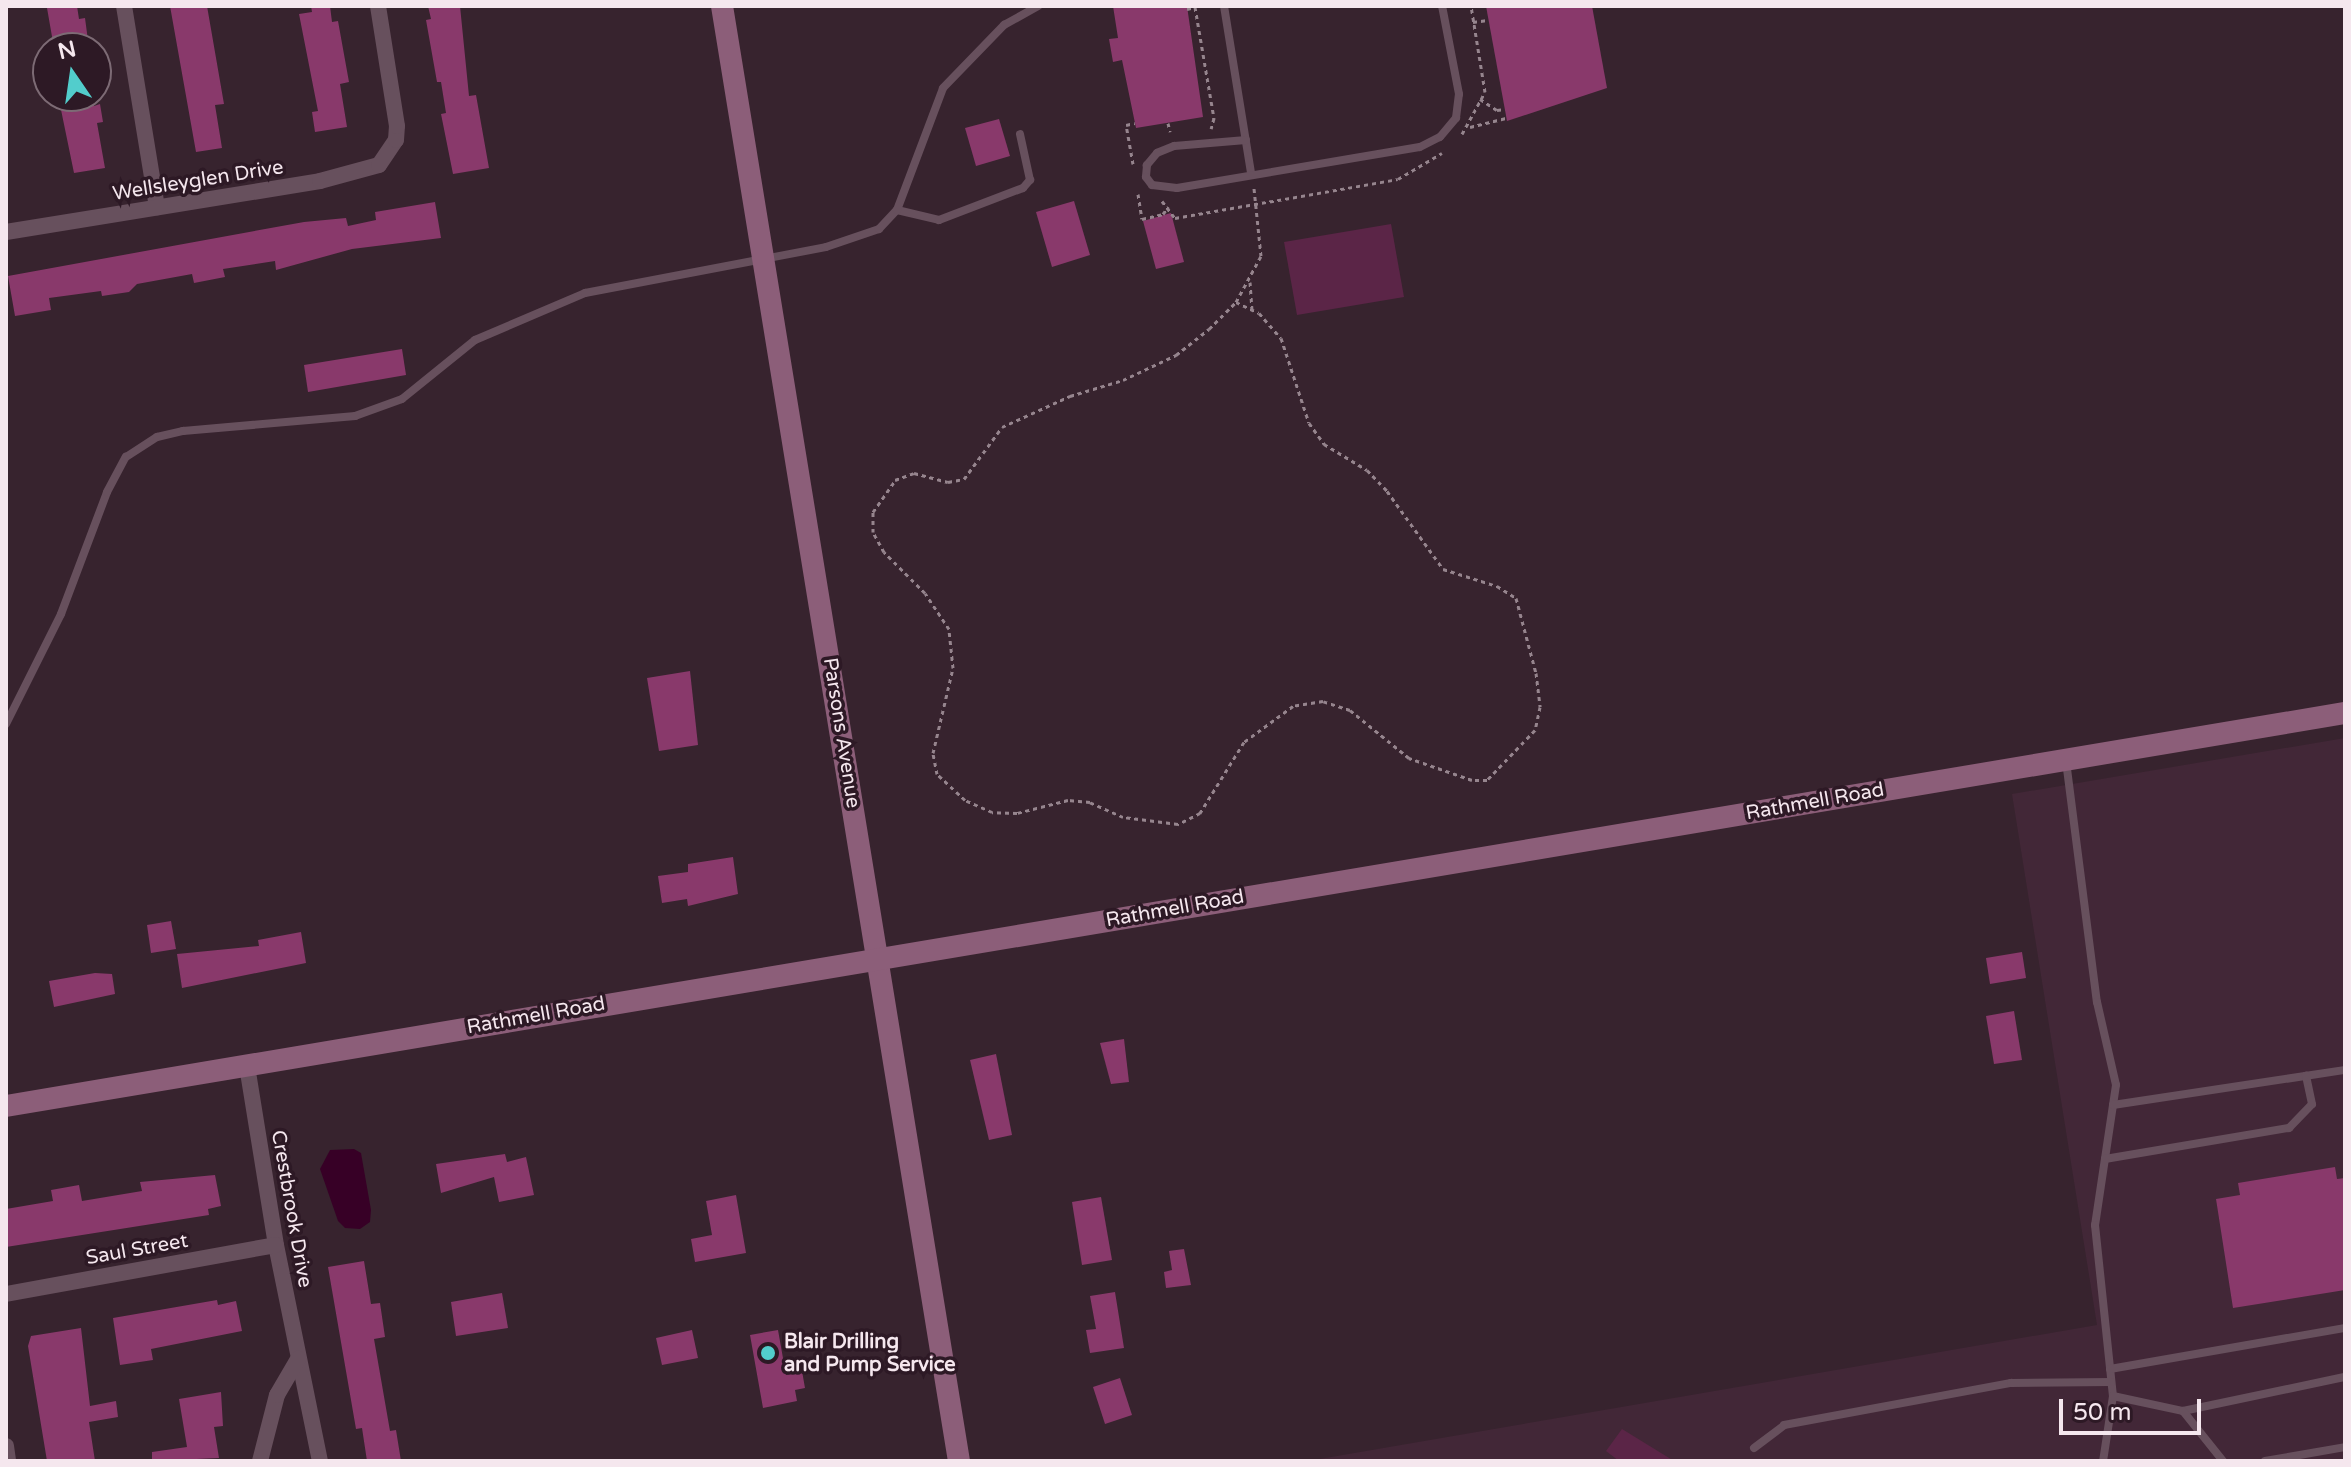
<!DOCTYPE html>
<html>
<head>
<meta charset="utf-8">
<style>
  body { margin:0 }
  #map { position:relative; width:2351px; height:1467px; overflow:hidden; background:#37232e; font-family:"Varela Round",sans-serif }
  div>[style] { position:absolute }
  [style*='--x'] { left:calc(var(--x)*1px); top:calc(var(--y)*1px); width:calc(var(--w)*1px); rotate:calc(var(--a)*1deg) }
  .built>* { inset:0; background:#422737 }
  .green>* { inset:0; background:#5b2547 }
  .water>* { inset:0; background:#370026 }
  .building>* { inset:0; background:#89396b }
  .path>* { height:3px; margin-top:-1.5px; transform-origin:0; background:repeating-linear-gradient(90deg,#96858e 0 4px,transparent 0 8px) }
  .lane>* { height:8px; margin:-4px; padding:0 4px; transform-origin:4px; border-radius:4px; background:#67505d }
  .street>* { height:16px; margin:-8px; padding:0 8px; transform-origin:8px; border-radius:8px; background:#67505d }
  .secondary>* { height:22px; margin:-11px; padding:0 11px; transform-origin:11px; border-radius:11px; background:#8c5e79 }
  .dots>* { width:22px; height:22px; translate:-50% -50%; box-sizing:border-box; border:4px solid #2d1925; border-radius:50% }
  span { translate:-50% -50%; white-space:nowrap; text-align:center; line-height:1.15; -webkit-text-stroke:7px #2d1925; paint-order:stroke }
  .street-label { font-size:20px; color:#f5e7ee }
  .poi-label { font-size:20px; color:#f5e7ee; font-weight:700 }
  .left { translate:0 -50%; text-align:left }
  .frame { position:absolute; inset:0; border:8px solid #f5e7ee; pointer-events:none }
  .north { position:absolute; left:32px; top:32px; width:80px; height:80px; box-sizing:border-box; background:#2d1925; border:2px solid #7d6b75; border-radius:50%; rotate:347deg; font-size:22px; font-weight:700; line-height:32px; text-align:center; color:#f5e7ee }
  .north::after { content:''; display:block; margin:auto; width:28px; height:36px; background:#52cdcc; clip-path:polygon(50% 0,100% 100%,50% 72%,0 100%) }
  .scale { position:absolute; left:2059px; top:1399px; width:142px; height:36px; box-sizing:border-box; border:4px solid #f5e7ee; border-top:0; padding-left:10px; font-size:24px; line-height:28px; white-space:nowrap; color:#f5e7ee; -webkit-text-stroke:6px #2d1925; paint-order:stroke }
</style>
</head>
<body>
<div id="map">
  <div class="built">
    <i style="clip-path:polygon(2345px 738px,2345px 1461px,1308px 1461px,2097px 1325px,2012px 794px)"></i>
  </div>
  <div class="green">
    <i style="clip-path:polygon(1391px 224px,1404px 297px,1297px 315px,1284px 242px)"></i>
    <i style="clip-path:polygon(1622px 1429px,1674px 1461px,1619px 1461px,1606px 1451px)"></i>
  </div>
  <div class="water">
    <i style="clip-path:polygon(354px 1149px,361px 1153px,371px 1210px,370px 1222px,360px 1229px,345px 1228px,338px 1221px,320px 1169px,330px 1150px)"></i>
  </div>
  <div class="building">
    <i style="clip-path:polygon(77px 6px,79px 19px,85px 18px,89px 48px,54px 48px,47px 8px)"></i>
    <i style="clip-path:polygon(170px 6px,207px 6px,224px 104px,215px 105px,222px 148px,196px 152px)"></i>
    <i style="clip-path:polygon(311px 6px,330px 6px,332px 22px,338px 21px,349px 82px,340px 84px,347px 127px,315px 132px,312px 112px,318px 111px,299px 14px,312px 12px)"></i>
    <i style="clip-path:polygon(428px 6px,460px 6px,469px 96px,476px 95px,489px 168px,453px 174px,441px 114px,446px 113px,441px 82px,437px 82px,426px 20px,431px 19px)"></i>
    <i style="clip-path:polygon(1113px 6px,1187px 6px,1203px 117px,1136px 128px,1122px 60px,1113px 62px,1109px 39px,1118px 38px)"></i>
    <i style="clip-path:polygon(1486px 6px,1592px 6px,1607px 88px,1507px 121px)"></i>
    <i style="clip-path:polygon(92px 96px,94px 106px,100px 104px,103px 122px,97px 123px,105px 168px,74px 173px,59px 100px)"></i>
    <i style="clip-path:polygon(999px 119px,1010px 156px,976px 166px,965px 128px)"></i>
    <i style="clip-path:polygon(1074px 201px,1090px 255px,1052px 267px,1036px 212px)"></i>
    <i style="clip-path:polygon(435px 202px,441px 238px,352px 249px,276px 270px,275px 261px,223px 269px,225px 277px,194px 283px,192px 274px,137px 284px,129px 292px,102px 296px,101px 291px,49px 298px,51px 310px,15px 316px,8px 276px,304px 222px,346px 218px,348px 226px,376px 220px,375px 212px)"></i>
    <i style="clip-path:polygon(1171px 213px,1184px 262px,1156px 269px,1143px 221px)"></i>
    <i style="clip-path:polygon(402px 349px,406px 375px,308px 392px,304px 365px)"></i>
    <i style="clip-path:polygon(690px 671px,698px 745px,659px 751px,647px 678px)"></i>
    <i style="clip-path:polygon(733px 857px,738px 894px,688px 906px,687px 899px,662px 903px,658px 876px,688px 872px,688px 864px)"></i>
    <i style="clip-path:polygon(171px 921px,176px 949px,151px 953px,147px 925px)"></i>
    <i style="clip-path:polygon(301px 932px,306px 963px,182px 988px,177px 954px,259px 946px,258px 940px)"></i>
    <i style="clip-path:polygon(2022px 952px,2026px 978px,1990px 984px,1986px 958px)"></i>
    <i style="clip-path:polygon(95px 973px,112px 974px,115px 994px,54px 1007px,49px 981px)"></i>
    <i style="clip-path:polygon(2014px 1011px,2022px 1060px,1994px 1064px,1986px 1016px)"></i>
    <i style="clip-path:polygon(1124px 1039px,1129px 1082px,1111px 1084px,1100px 1043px)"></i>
    <i style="clip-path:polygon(996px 1054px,1012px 1135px,989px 1140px,970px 1060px)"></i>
    <i style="clip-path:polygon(505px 1154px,507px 1162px,526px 1157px,534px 1195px,499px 1202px,494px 1177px,441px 1193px,436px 1164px)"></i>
    <i style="clip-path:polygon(2335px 1167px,2337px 1179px,2345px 1178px,2345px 1290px,2233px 1308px,2216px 1199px,2240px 1195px,2238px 1183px)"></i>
    <i style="clip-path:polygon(215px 1175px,221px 1206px,208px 1209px,209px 1215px,6px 1247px,6px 1209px,53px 1201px,51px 1190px,79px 1185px,82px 1201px,142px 1191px,140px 1182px)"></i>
    <i style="clip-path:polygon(736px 1195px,746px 1253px,695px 1262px,691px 1239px,712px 1235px,706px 1201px)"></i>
    <i style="clip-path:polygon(1101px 1197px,1112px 1260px,1082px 1265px,1072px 1202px)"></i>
    <i style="clip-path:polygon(1184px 1249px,1191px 1285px,1166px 1288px,1164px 1272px,1172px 1270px,1169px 1251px)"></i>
    <i style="clip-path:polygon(364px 1261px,371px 1304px,380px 1303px,385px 1337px,374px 1339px,390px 1431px,396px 1430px,401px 1461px,367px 1461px,362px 1428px,356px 1429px,328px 1267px)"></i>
    <i style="clip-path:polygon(1115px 1292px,1124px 1348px,1090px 1353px,1086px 1330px,1096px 1329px,1090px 1296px)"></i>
    <i style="clip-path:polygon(502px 1293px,508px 1328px,456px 1336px,451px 1302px)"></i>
    <i style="clip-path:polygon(217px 1300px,218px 1305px,236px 1301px,242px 1331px,151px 1349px,153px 1360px,120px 1365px,113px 1318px)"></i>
    <i style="clip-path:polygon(81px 1328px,90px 1406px,116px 1401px,118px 1417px,89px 1422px,95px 1461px,47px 1461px,28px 1346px,31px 1336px)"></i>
    <i style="clip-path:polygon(692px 1330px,698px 1358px,662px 1365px,656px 1338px)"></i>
    <i style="clip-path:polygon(778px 1330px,786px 1375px,802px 1371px,805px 1388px,795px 1390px,797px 1401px,763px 1408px,750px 1335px)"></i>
    <i style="clip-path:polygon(1120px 1378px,1132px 1415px,1105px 1424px,1093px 1387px)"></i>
    <i style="clip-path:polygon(221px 1392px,223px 1426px,214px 1427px,219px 1458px,152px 1461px,152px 1452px,187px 1447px,179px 1399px)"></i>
  </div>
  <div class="path">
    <i style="--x:1187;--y:9;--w:8;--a:-14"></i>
    <i style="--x:1195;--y:7;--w:113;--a:80.3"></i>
    <i style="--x:1214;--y:118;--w:11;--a:105"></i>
    <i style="--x:1473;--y:22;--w:15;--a:-8"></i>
    <i style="--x:1480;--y:99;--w:20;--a:33"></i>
    <i style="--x:1497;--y:110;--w:8;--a:-7"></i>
    <i style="--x:1168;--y:123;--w:9;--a:77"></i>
    <i style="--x:1470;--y:127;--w:37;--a:-14"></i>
    <i style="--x:1462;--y:134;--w:48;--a:-61.3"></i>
    <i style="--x:1485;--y:92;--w:87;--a:-99.2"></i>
    <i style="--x:1133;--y:164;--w:40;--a:-100"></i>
    <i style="--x:1126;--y:125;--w:9;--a:-13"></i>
    <i style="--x:1138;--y:194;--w:25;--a:81"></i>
    <i style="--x:1142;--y:219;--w:22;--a:-13"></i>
    <i style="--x:1163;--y:214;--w:9;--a:-54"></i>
    <i style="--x:1162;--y:201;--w:21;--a:53"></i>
    <i style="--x:1175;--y:218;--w:226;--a:-9.9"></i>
    <i style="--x:1398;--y:179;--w:51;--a:-30.6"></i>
    <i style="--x:1250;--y:282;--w:28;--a:86"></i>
    <i style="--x:1236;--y:302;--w:25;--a:26"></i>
    <i style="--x:1259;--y:313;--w:33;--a:49"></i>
    <i style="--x:1281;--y:338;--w:89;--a:71.8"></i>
    <i style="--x:1309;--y:423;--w:26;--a:54"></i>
    <i style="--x:1324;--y:444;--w:50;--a:31.2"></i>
    <i style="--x:1367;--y:470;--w:29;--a:46"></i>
    <i style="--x:1387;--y:491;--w:96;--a:54.3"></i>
    <i style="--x:1443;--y:569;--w:57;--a:17.5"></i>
    <i style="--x:1497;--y:586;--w:22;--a:32"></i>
    <i style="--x:1516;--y:598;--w:78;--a:75.1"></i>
    <i style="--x:1536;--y:673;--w:34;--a:83"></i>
    <i style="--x:1540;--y:707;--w:24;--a:102"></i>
    <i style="--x:1535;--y:730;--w:69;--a:133.8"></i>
    <i style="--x:1487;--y:780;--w:15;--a:180"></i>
    <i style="--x:1472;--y:780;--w:67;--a:-160.8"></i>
    <i style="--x:1409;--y:758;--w:76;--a:-140.9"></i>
    <i style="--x:1350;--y:710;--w:28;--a:-162"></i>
    <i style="--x:1323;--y:701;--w:30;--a:171"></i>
    <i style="--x:1293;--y:706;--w:61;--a:143.7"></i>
    <i style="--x:1244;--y:742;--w:84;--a:121.8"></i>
    <i style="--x:1200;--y:813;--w:25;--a:153"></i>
    <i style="--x:1178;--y:824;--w:55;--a:-172.7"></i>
    <i style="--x:1123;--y:817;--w:36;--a:-156"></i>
    <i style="--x:1090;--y:802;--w:22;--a:-175"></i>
    <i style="--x:1068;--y:800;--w:53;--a:165.7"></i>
    <i style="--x:1017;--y:813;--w:25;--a:-178"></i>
    <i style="--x:992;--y:812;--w:30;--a:-156"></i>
    <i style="--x:965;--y:800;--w:38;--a:-137"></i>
    <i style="--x:937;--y:774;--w:21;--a:-101"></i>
    <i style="--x:933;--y:753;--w:87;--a:-76.8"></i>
    <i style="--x:953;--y:668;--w:39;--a:-96"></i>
    <i style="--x:949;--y:629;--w:43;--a:-123.7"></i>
    <i style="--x:925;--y:593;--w:58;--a:-135"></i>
    <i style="--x:884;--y:552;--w:23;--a:-119"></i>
    <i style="--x:873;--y:532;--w:20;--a:-90"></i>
    <i style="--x:873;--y:512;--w:39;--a:-55"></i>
    <i style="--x:895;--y:480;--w:20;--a:-20"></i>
    <i style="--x:914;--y:473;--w:35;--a:15"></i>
    <i style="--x:948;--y:482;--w:16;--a:-11"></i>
    <i style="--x:964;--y:479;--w:64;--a:-53.8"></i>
    <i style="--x:1002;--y:427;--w:75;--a:-24.5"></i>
    <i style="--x:1070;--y:396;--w:55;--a:-16.8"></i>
    <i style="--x:1123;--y:380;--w:59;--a:-25.3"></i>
    <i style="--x:1176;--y:355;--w:42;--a:-38.2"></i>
    <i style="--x:1209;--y:329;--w:38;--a:-45"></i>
    <i style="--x:1236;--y:302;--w:52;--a:-61.5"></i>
    <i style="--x:1261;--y:256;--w:68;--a:-95.9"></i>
  </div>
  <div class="lane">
    <i style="--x:1224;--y:6;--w:168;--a:80.8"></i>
    <i style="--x:1246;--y:140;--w:72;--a:175.2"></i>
    <i style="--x:1174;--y:146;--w:18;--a:158"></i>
    <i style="--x:1157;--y:153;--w:16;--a:130"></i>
    <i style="--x:1147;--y:165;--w:12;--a:95"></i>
    <i style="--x:1146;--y:177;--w:10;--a:53"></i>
    <i style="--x:1152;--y:185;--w:25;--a:7"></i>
    <i style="--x:1177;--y:188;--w:246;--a:-9.6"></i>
    <i style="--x:1420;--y:147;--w:22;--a:-27"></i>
    <i style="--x:1440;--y:137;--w:25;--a:-50"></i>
    <i style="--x:1456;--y:118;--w:24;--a:-83"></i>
    <i style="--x:1459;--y:94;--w:90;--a:-100.9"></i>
    <i style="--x:897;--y:210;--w:43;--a:13.4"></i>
    <i style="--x:939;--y:220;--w:90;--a:-20.9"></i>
    <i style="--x:1023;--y:188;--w:11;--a:-49"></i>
    <i style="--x:1030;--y:180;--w:47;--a:-102.3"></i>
    <i style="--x:6;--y:724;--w:123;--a:-63.4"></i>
    <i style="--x:61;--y:614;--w:130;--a:-69.3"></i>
    <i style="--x:107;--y:492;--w:40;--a:-62"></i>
    <i style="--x:126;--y:457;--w:37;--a:-33"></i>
    <i style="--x:157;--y:437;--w:27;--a:-13"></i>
    <i style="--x:183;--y:431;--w:173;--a:-5"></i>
    <i style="--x:355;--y:416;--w:50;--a:-19.9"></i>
    <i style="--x:402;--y:399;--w:94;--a:-38.9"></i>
    <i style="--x:475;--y:340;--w:120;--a:-23.1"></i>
    <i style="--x:585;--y:293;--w:245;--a:-10.8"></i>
    <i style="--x:826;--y:247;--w:56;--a:-18.8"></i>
    <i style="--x:879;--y:229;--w:26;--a:-47"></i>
    <i style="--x:897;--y:210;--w:130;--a:-69.3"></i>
    <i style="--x:943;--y:88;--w:88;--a:-45.9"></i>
    <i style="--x:1004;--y:25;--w:39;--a:-29"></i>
    <i style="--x:2066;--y:761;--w:243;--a:82.7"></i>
    <i style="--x:2097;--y:1002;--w:85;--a:77.1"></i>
    <i style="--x:2116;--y:1085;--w:142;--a:98.5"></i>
    <i style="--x:2095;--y:1225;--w:172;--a:84"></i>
    <i style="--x:2113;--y:1396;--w:66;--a:98.7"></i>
    <i style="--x:2113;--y:1105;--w:235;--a:-8.6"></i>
    <i style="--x:2105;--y:1159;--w:187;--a:-9.6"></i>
    <i style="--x:2289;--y:1128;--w:33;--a:-46"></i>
    <i style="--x:2312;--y:1104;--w:29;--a:-102"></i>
    <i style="--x:2110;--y:1369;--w:239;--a:-9.9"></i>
    <i style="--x:2113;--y:1396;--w:72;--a:12.1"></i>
    <i style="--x:2183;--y:1411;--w:166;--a:-11.9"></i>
    <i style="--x:2183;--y:1411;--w:64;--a:51.3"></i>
    <i style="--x:1754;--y:1448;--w:38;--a:-37"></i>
    <i style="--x:1784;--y:1425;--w:231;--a:-10.5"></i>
    <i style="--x:2011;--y:1383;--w:100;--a:-0.6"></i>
    <i style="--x:2265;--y:1461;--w:81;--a:-9.9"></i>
  </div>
  <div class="street">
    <i style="--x:124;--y:6;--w:204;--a:80.7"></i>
    <i style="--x:6;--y:232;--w:318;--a:-9.2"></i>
    <i style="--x:320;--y:181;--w:61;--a:-15.2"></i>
    <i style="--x:379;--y:165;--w:30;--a:-56"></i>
    <i style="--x:396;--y:140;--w:14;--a:-86"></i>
    <i style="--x:397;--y:126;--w:121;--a:-99"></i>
    <i style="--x:247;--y:1066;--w:181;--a:80.8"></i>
    <i style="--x:276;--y:1245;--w:220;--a:78.5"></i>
    <i style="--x:6;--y:1294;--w:274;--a:-10.3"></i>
    <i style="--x:6;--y:1446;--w:15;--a:82"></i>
    <i style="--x:260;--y:1461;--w:68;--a:-75.6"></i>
    <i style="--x:277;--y:1395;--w:42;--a:-59.7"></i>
  </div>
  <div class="secondary">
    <i style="--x:722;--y:6;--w:1474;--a:80.75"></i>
    <i style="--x:6;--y:1106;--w:2372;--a:-9.54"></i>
  </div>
  <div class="dots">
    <i style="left:768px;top:1353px;background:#52cdcc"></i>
  </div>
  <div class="street-label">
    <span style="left:198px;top:181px;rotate:-9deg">Wellsleyglen Drive</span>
    <span style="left:841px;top:733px;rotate:81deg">Parsons Avenue</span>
    <span style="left:1815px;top:802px;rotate:-10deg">Rathmell Road</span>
    <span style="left:1175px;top:909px;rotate:-10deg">Rathmell Road</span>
    <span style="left:536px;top:1016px;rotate:-10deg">Rathmell Road</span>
    <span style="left:291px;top:1209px;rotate:80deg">Crestbrook Drive</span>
    <span style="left:137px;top:1250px;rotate:-10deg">Saul Street</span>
  </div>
  <div class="poi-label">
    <span class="left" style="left:784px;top:1354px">Blair Drilling<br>and Pump Service</span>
  </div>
  <div class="frame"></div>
  <div class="north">N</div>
  <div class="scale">50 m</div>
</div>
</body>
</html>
